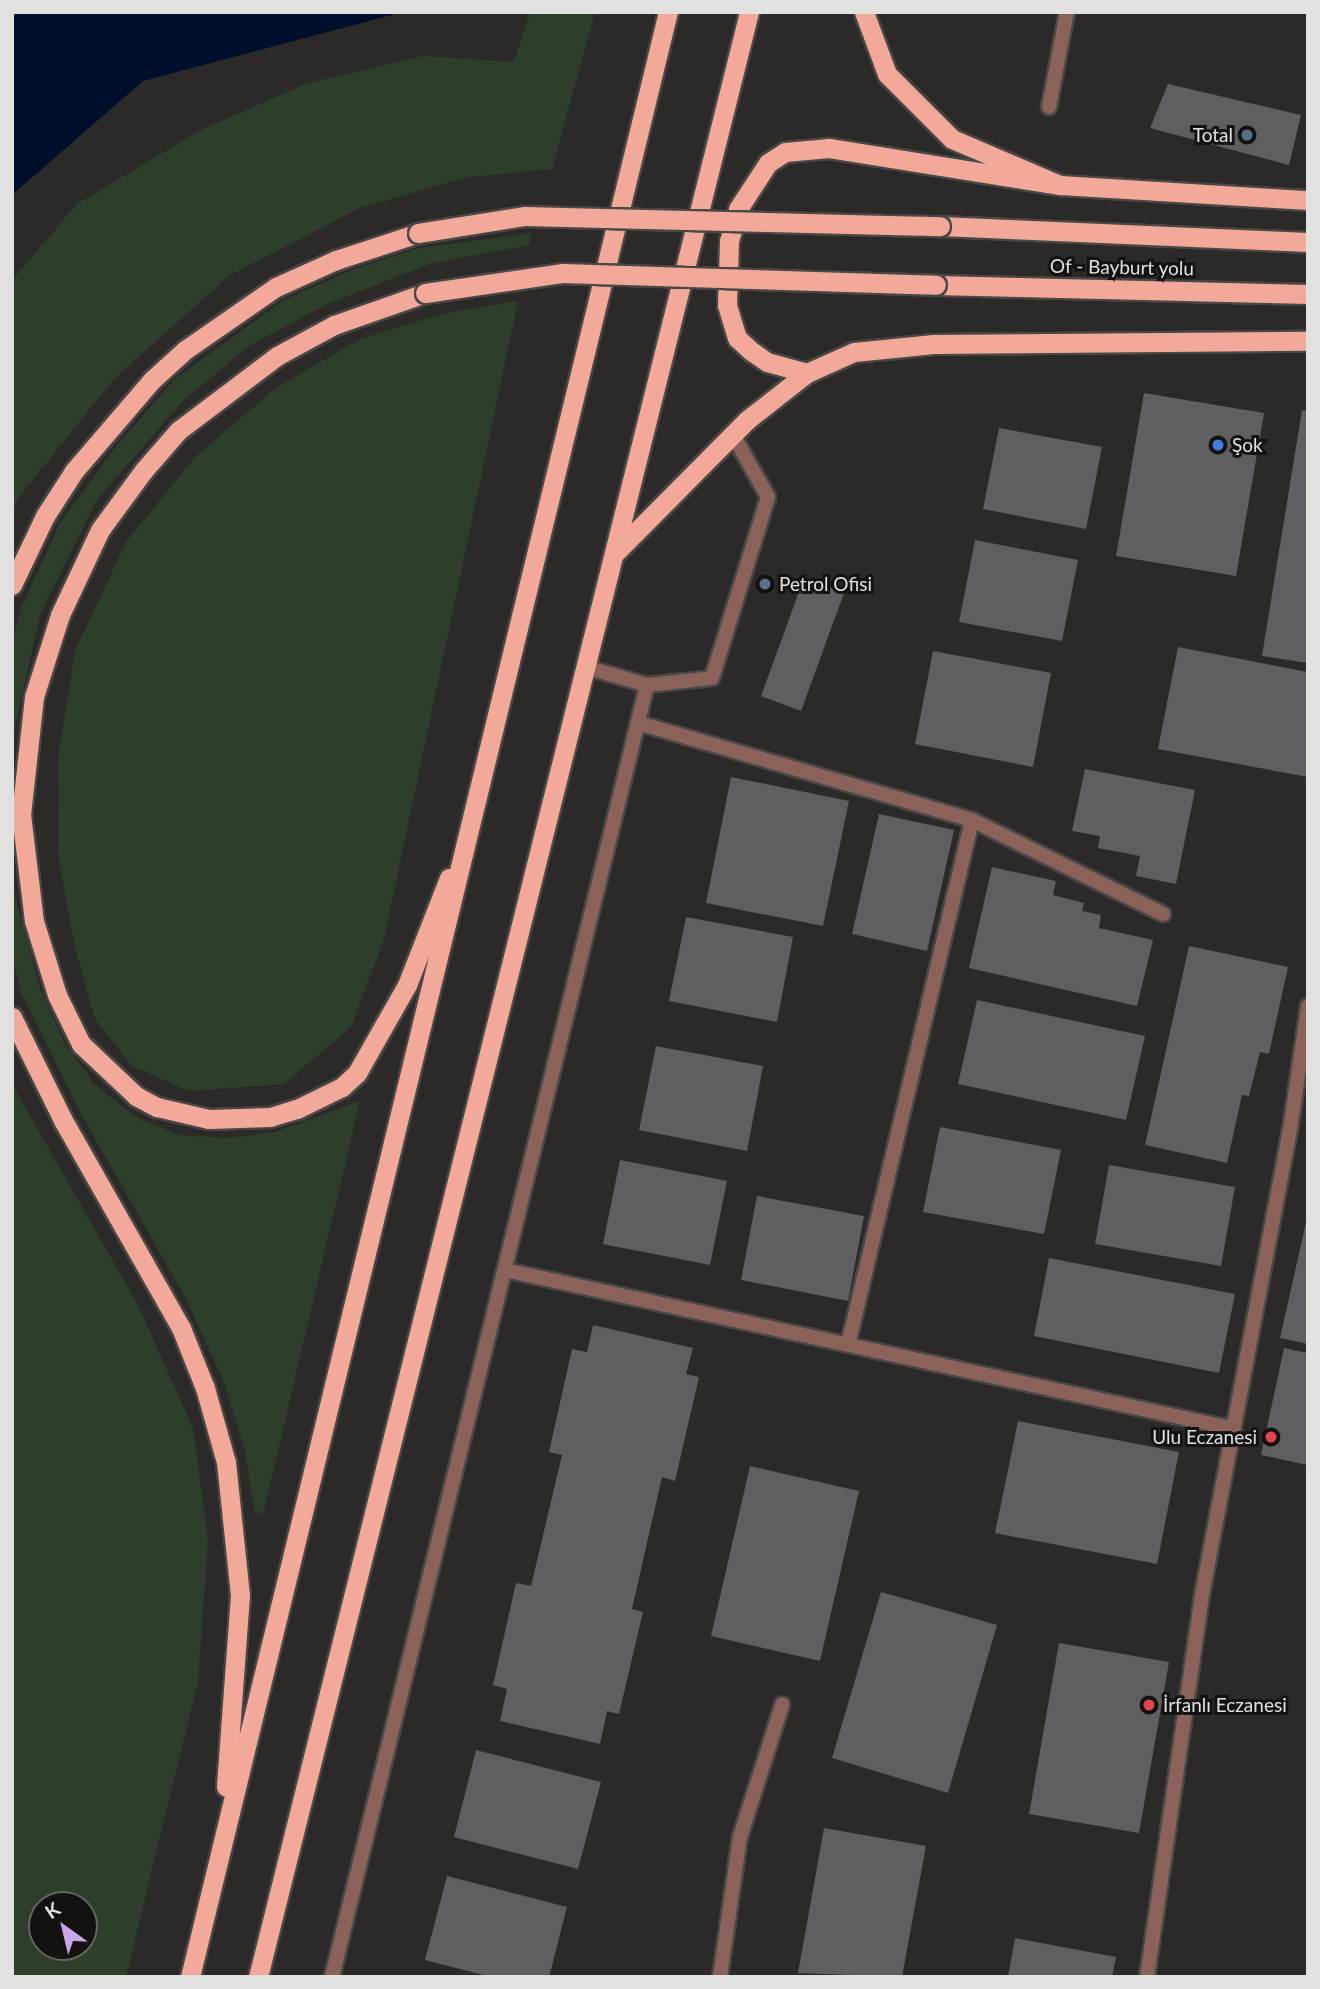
<!DOCTYPE html>
<html>
<head>
<meta charset="utf-8">
<style>
  body { margin:0 }
  #map { position:relative; width:1320px; height:1989px; overflow:hidden; background:#2b2a28; font-family:Lato,sans-serif }
  div>[style] { position:absolute }
  [style*='--x'] { left:calc(var(--x)*1px); top:calc(var(--y)*1px); width:calc(var(--w)*1px); rotate:calc(var(--a)*1deg) }
  .green>* { inset:0; background:#2d3e2b }
  .water>* { inset:0; background:#000f2b }
  .building>* { inset:0; background:#5f5e60 }
  .roads { filter:drop-shadow(2px 0 #484745) drop-shadow(-2px 0 #484745) drop-shadow(0 2px #484745) drop-shadow(0 -2px #484745) }
  .service>* { height:14px; margin:-7px; padding:0 7px; transform-origin:7px; border-radius:7px; background:#8b6259 }
  .minor>* { height:14px; margin:-7px; padding:0 7px; transform-origin:7px; border-radius:7px; background:#8b6259 }
  .tertiary>* { height:14px; margin:-7px; padding:0 7px; transform-origin:7px; border-radius:7px; background:#8b6259 }
  .trunk>* { height:19px; margin:-9.5px; padding:0 9.5px; transform-origin:9.5px; border-radius:9.5px; background:#f2a99a }
  .bridges { filter:drop-shadow(2px 0 #484745) drop-shadow(-2px 0 #484745) drop-shadow(0 2px #484745) drop-shadow(0 -2px #484745) }
  .trunk-bridge>* { height:19px; margin:-9.5px; padding:0 9.5px; transform-origin:9.5px; border-radius:9.5px; background:#f2a99a }
  .dots>* { width:19px; height:19px; translate:-50% -50%; box-sizing:border-box; border:4px solid #131211; border-radius:50% }
  span { translate:-50% -50%; white-space:nowrap; text-align:center; line-height:1.15; -webkit-text-stroke:6px #131211; paint-order:stroke }
  .poi-label { font-size:19px; color:#e1e1df }
  .right { translate:-100% -50%; text-align:right }
  .left { translate:0 -50%; text-align:left }
  .street-label { font-size:19px; color:#e1e1df }
  .frame { position:absolute; inset:0; border:14px solid #e1e1df; pointer-events:none }
  .north { position:absolute; left:28px; top:1891px; width:70px; height:70px; box-sizing:border-box; background:#131211; border:2px solid #656563; border-radius:50%; rotate:326deg; font-size:19px; font-weight:700; line-height:28px; text-align:center; color:#e1e1df }
  .north::after { content:''; display:block; margin:auto; width:24px; height:32px; background:#c9a5ee; clip-path:polygon(50% 0,100% 100%,50% 72%,0 100%) }
</style>
</head>
<body>
<div id="map">
  <div class="green">
    <i style="clip-path:polygon(530px 12px,595px 12px,552px 169px,468px 177px,360px 208px,230px 275px,116px 377px,18px 498px,12px 512px,12px 280px,77px 204px,201px 130px,308px 83px,423px 56px,514px 62px)"></i>
    <i style="clip-path:polygon(532px 233px,529px 245px,430px 264px,327px 304px,249px 346px,182px 402px,97px 500px,40px 615px,12px 741px,12px 643px,21px 608px,60px 523px,117px 445px,176px 378px,284px 300px,352px 270px,419px 248px)"></i>
    <i style="clip-path:polygon(518px 301px,384px 939px,351px 1027px,284px 1084px,189px 1091px,132px 1066px,95px 1019px,75px 948px,59px 860px,58px 758px,75px 651px,126px 542px,195px 457px,277px 387px,362px 338px,446px 313px)"></i>
    <i style="clip-path:polygon(12px 884px,40px 988px,64px 1042px,95px 1085px,138px 1118px,179px 1135px,227px 1138px,275px 1132px,360px 1101px,263px 1515px,254px 1510px,245px 1450px,223px 1380px,185px 1297px,81px 1114px,21px 993px,12px 958px)"></i>
    <i style="clip-path:polygon(evenodd,12px 1084px,138px 1305px,193px 1428px,208px 1539px,198px 1681px,126px 1977px,12px 1977px,12px 1084px,84px 1905px,84px 1947px,42px 1947px,42px 1905px,84px 1905px)"></i>
  </div>
  <div class="water">
    <i style="clip-path:polygon(12px 12px,403px 12px,143px 81px,12px 195px)"></i>
  </div>
  <div class="building">
    <i style="clip-path:polygon(1168px 84px,1301px 115px,1289px 165px,1150px 128px)"></i>
    <i style="clip-path:polygon(1144px 393px,1264px 413px,1236px 576px,1116px 556px)"></i>
    <i style="clip-path:polygon(1302px 410px,1308px 411px,1308px 663px,1262px 656px)"></i>
    <i style="clip-path:polygon(999px 428px,1102px 447px,1086px 529px,983px 509px)"></i>
    <i style="clip-path:polygon(975px 540px,1078px 560px,1062px 641px,959px 622px)"></i>
    <i style="clip-path:polygon(804px 578px,844px 593px,801px 711px,761px 696px)"></i>
    <i style="clip-path:polygon(1178px 647px,1308px 672px,1308px 777px,1158px 749px)"></i>
    <i style="clip-path:polygon(933px 651px,1051px 673px,1033px 767px,915px 744px)"></i>
    <i style="clip-path:polygon(1085px 769px,1195px 790px,1176px 884px,1136px 876px,1140px 856px,1098px 848px,1100px 836px,1072px 831px)"></i>
    <i style="clip-path:polygon(731px 777px,849px 801px,823px 926px,706px 903px)"></i>
    <i style="clip-path:polygon(879px 814px,954px 830px,927px 951px,852px 934px)"></i>
    <i style="clip-path:polygon(992px 867px,1056px 881px,1053px 895px,1084px 903px,1082px 911px,1101px 915px,1099px 928px,1153px 940px,1137px 1006px,969px 968px)"></i>
    <i style="clip-path:polygon(686px 917px,793px 937px,777px 1022px,669px 1001px)"></i>
    <i style="clip-path:polygon(1189px 946px,1288px 967px,1269px 1054px,1260px 1052px,1249px 1096px,1242px 1095px,1227px 1163px,1145px 1145px)"></i>
    <i style="clip-path:polygon(977px 1000px,1145px 1036px,1126px 1120px,958px 1084px)"></i>
    <i style="clip-path:polygon(656px 1046px,763px 1066px,747px 1151px,639px 1130px)"></i>
    <i style="clip-path:polygon(940px 1127px,1061px 1150px,1044px 1234px,923px 1212px)"></i>
    <i style="clip-path:polygon(620px 1160px,727px 1181px,710px 1265px,603px 1244px)"></i>
    <i style="clip-path:polygon(1109px 1165px,1235px 1187px,1221px 1266px,1095px 1244px)"></i>
    <i style="clip-path:polygon(757px 1196px,864px 1216px,848px 1301px,741px 1280px)"></i>
    <i style="clip-path:polygon(1307px 1218px,1308px 1218px,1308px 1344px,1280px 1338px)"></i>
    <i style="clip-path:polygon(1049px 1258px,1235px 1294px,1219px 1373px,1034px 1336px)"></i>
    <i style="clip-path:polygon(593px 1325px,693px 1348px,686px 1374px,699px 1377px,675px 1481px,662px 1477px,632px 1609px,643px 1612px,619px 1714px,607px 1711px,600px 1744px,500px 1721px,507px 1689px,493px 1685px,516px 1583px,531px 1586px,562px 1455px,549px 1452px,572px 1349px,587px 1352px)"></i>
    <i style="clip-path:polygon(1284px 1348px,1308px 1353px,1308px 1465px,1261px 1455px)"></i>
    <i style="clip-path:polygon(1018px 1421px,1179px 1452px,1157px 1564px,995px 1533px)"></i>
    <i style="clip-path:polygon(750px 1466px,859px 1491px,820px 1661px,711px 1636px)"></i>
    <i style="clip-path:polygon(881px 1592px,997px 1625px,948px 1793px,832px 1758px)"></i>
    <i style="clip-path:polygon(1059px 1643px,1169px 1662px,1139px 1833px,1029px 1814px)"></i>
    <i style="clip-path:polygon(476px 1750px,601px 1782px,578px 1869px,454px 1837px)"></i>
    <i style="clip-path:polygon(824px 1828px,926px 1846px,902px 1977px,798px 1973px)"></i>
    <i style="clip-path:polygon(447px 1876px,567px 1907px,549px 1977px,491px 1977px,425px 1960px)"></i>
    <i style="clip-path:polygon(1015px 1938px,1116px 1957px,1112px 1977px,1008px 1977px)"></i>
  </div>
  <div class="roads">
    <div class="service">
      <i style="--x:647;--y:685;--w:65;--a:-6.1"></i>
      <i style="--x:712;--y:678;--w:189;--a:-72.8"></i>
      <i style="--x:768;--y:497;--w:73;--a:-119.4"></i>
    </div>
    <div class="minor">
      <i style="--x:1049;--y:107;--w:97;--a:-79.3"></i>
      <i style="--x:638;--y:723;--w:348;--a:16.2"></i>
      <i style="--x:972;--y:820;--w:539;--a:103.29"></i>
      <i style="--x:972;--y:820;--w:213;--a:26.2"></i>
      <i style="--x:505;--y:1270;--w:746;--a:12.3"></i>
      <i style="--x:720;--y:1977;--w:141;--a:-81.9"></i>
      <i style="--x:740;--y:1837;--w:139;--a:-72.3"></i>
      <i style="--x:1147;--y:1977;--w:386;--a:-81.8"></i>
      <i style="--x:1202;--y:1595;--w:473;--a:-79.3"></i>
      <i style="--x:1290;--y:1130;--w:125;--a:-81.7"></i>
    </div>
    <div class="tertiary">
      <i style="--x:332;--y:1977;--w:1330;--a:-76.3"></i>
      <i style="--x:647;--y:685;--w:64;--a:-163.6"></i>
    </div>
    <div class="trunk">
      <i style="--x:864;--y:12;--w:66;--a:69.6"></i>
      <i style="--x:887;--y:74;--w:92;--a:45"></i>
      <i style="--x:952;--y:139;--w:117;--a:23.1"></i>
      <i style="--x:1060;--y:185;--w:248;--a:3.5"></i>
      <i style="--x:940;--y:226;--w:368;--a:2.5"></i>
      <i style="--x:936;--y:285;--w:372;--a:1.4"></i>
      <i style="--x:425;--y:293;--w:96;--a:160.6"></i>
      <i style="--x:334;--y:325;--w:65;--a:151.5"></i>
      <i style="--x:277;--y:356;--w:124;--a:142.9"></i>
      <i style="--x:178;--y:431;--w:52;--a:131.1"></i>
      <i style="--x:144;--y:470;--w:74;--a:126.3"></i>
      <i style="--x:100;--y:530;--w:94;--a:115.2"></i>
      <i style="--x:60;--y:615;--w:86;--a:107.6"></i>
      <i style="--x:34;--y:697;--w:118;--a:96.3"></i>
      <i style="--x:21;--y:814;--w:108;--a:83.1"></i>
      <i style="--x:34;--y:921;--w:77;--a:72.7"></i>
      <i style="--x:57;--y:995;--w:55;--a:63.9"></i>
      <i style="--x:81;--y:1044;--w:76;--a:43.4"></i>
      <i style="--x:136;--y:1096;--w:24;--a:28"></i>
      <i style="--x:157;--y:1107;--w:53;--a:13"></i>
      <i style="--x:209;--y:1119;--w:61;--a:-1.9"></i>
      <i style="--x:270;--y:1117;--w:28;--a:-17"></i>
      <i style="--x:297;--y:1109;--w:50;--a:-26.1"></i>
      <i style="--x:342;--y:1087;--w:21;--a:-43"></i>
      <i style="--x:357;--y:1073;--w:101;--a:-60.4"></i>
      <i style="--x:407;--y:985;--w:115;--a:-68.6"></i>
      <i style="--x:807;--y:373;--w:41;--a:-164.6"></i>
      <i style="--x:767;--y:362;--w:19;--a:-145"></i>
      <i style="--x:751;--y:351;--w:19;--a:-137"></i>
      <i style="--x:737;--y:338;--w:34;--a:-107"></i>
      <i style="--x:727;--y:305;--w:64;--a:-88.2"></i>
      <i style="--x:729;--y:241;--w:33;--a:-74"></i>
      <i style="--x:738;--y:209;--w:55;--a:-56.9"></i>
      <i style="--x:768;--y:163;--w:20;--a:-33"></i>
      <i style="--x:785;--y:152;--w:44;--a:-5.2"></i>
      <i style="--x:829;--y:148;--w:234;--a:9.1"></i>
      <i style="--x:616;--y:552;--w:186;--a:-45.2"></i>
      <i style="--x:747;--y:420;--w:76;--a:-38.1"></i>
      <i style="--x:807;--y:373;--w:51;--a:-24.1"></i>
      <i style="--x:854;--y:352;--w:80;--a:-5.7"></i>
      <i style="--x:934;--y:344;--w:374;--a:-0.5"></i>
      <i style="--x:12;--y:585;--w:76;--a:-64.4"></i>
      <i style="--x:45;--y:516;--w:54;--a:-57.2"></i>
      <i style="--x:74;--y:471;--w:120;--a:-49.4"></i>
      <i style="--x:152;--y:380;--w:45;--a:-42.3"></i>
      <i style="--x:185;--y:350;--w:111;--a:-34.7"></i>
      <i style="--x:276;--y:287;--w:66;--a:-24.2"></i>
      <i style="--x:336;--y:260;--w:86;--a:-18.2"></i>
      <i style="--x:12;--y:1017;--w:117;--a:63.7"></i>
      <i style="--x:64;--y:1122;--w:237;--a:60.4"></i>
      <i style="--x:181;--y:1328;--w:65;--a:68.2"></i>
      <i style="--x:205;--y:1388;--w:77;--a:74.2"></i>
      <i style="--x:226;--y:1462;--w:134;--a:84"></i>
      <i style="--x:240;--y:1595;--w:192;--a:94.2"></i>
      <i style="--x:190;--y:1977;--w:2022;--a:-76.33"></i>
      <i style="--x:258;--y:1977;--w:2025;--a:-75.97"></i>
    </div>
  </div>
  <div class="bridges">
    <div class="trunk-bridge">
      <i style="--x:418;--y:233;--w:107;--a:-9.1"></i>
      <i style="--x:524;--y:216;--w:416;--a:1.4"></i>
      <i style="--x:425;--y:293;--w:138;--a:-8.3"></i>
      <i style="--x:562;--y:273;--w:374;--a:1.8"></i>
    </div>
  </div>
  <div class="dots">
    <i style="left:1247px;top:135px;background:#5c6f8a"></i>
    <i style="left:1218px;top:445px;background:#3f7fe0"></i>
    <i style="left:765px;top:584px;background:#5c6f8a"></i>
    <i style="left:1271px;top:1437px;background:#e0444e"></i>
    <i style="left:1149px;top:1705px;background:#e0444e"></i>
  </div>
  <div class="poi-label">
    <span class="right" style="left:1233px;top:135px">Total</span>
    <span class="left" style="left:1232px;top:445px">Şok</span>
    <span class="left" style="left:779px;top:584px">Petrol Ofisi</span>
    <span class="right" style="left:1257px;top:1437px">Ulu Eczanesi</span>
    <span class="left" style="left:1163px;top:1705px">İrfanlı Eczanesi</span>
  </div>
  <div class="street-label">
    <span style="left:1122px;top:267px;rotate:1deg">Of - Bayburt yolu</span>
  </div>
  <div class="frame"></div>
  <div class="north">K</div>
</div>
</body>
</html>
